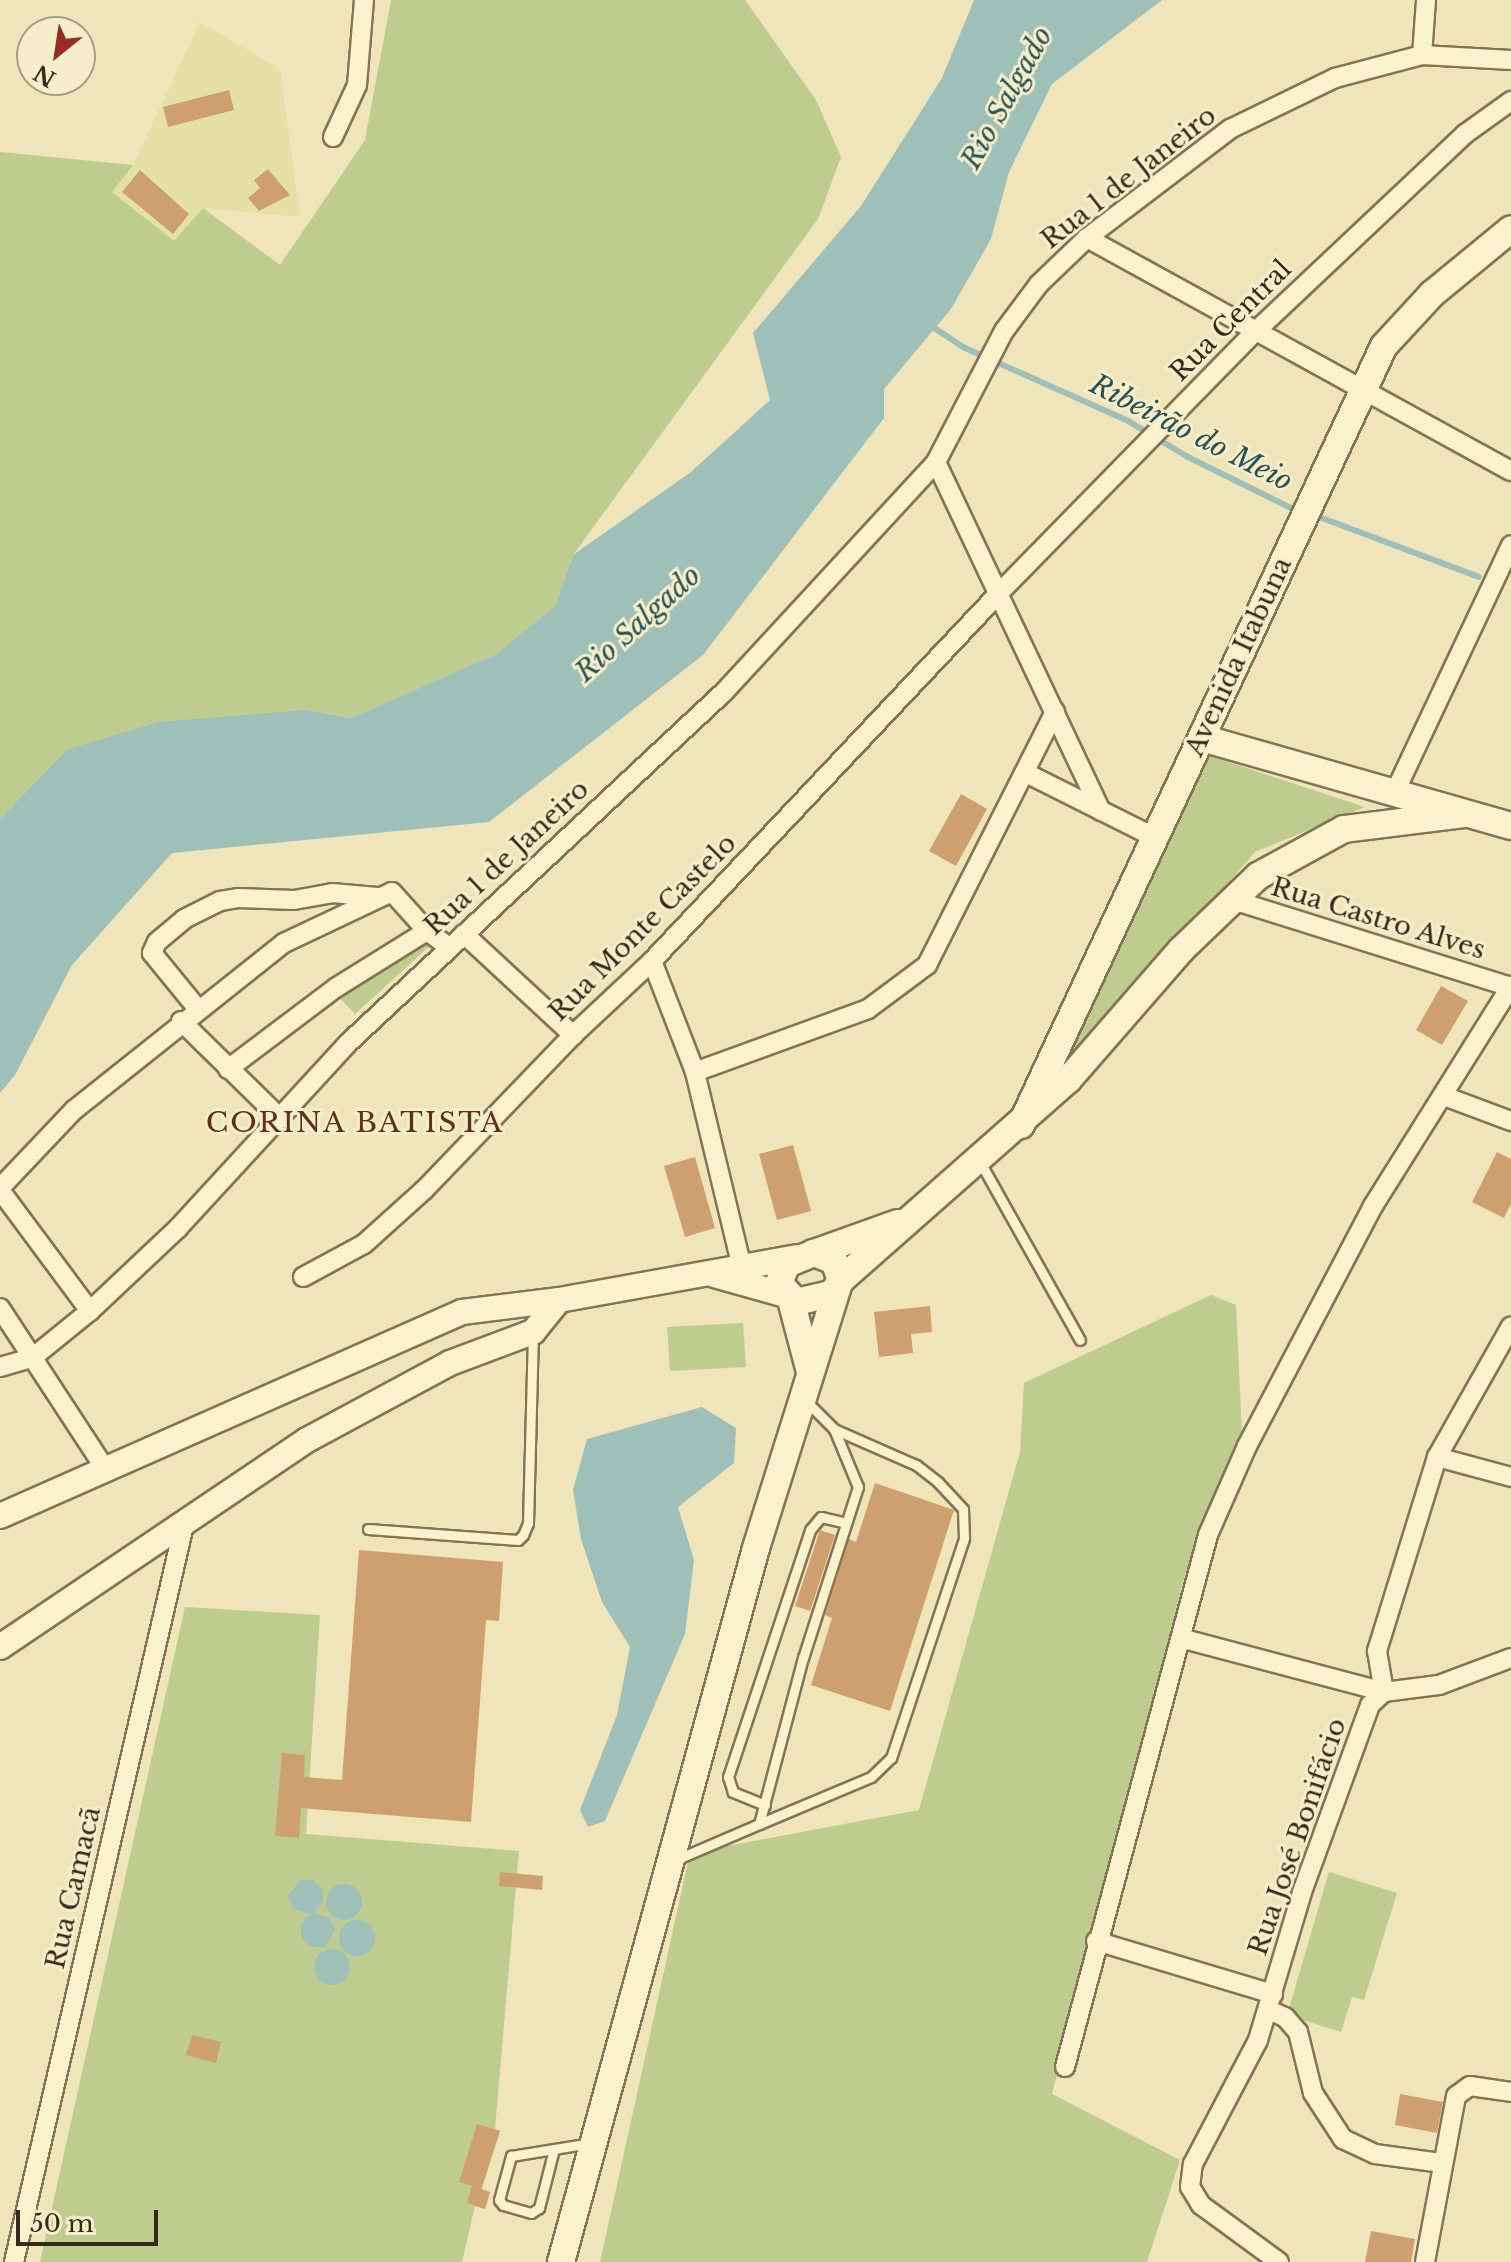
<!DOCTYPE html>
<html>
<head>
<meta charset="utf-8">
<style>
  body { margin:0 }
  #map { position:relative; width:1511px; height:2262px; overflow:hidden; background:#efe4ba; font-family:"Libre Baskerville",serif }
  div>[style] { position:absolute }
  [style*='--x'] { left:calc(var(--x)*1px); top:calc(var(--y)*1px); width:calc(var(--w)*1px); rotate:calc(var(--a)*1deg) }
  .farmland>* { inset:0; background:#e4e0a8 }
  .green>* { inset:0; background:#bfcc8f }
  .water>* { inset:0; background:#9fbfb9 }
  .round { border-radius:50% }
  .stream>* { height:6px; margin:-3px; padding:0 3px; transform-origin:3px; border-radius:3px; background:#9fbfb9 }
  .building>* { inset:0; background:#cea06f }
  .roads { filter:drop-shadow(2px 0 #867354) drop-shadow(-2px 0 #867354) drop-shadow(0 2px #867354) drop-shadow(0 -2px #867354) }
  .service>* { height:9px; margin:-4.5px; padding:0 4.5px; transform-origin:4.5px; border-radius:4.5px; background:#faf1cd }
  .minor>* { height:18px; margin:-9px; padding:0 9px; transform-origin:9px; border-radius:9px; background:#faf1cd }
  .tertiary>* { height:24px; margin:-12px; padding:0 12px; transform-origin:12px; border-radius:12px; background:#faf1cd }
  .secondary>* { height:26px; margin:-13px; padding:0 13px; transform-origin:13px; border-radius:13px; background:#faf1cd }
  span { translate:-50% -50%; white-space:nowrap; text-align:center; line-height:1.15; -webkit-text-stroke:6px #f6eeca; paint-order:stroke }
  .street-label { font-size:26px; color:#34291a }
  .water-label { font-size:28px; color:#285355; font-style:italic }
  .neighbourhood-label { font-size:28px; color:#622f18; letter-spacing:2px }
  .north { position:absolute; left:16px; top:16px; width:80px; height:80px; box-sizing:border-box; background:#f6eeca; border:2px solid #a89f84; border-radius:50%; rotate:210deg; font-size:22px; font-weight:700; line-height:32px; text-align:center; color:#34291a }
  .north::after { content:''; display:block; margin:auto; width:28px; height:36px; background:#962d23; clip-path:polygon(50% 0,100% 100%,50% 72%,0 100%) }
  .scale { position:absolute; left:16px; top:2210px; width:142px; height:36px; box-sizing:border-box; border:4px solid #34291a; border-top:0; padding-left:10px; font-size:24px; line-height:28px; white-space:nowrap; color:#34291a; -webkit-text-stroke:6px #f6eeca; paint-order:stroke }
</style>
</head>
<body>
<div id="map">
  <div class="farmland">
    <i style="clip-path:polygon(200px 22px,280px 69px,300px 217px,203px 208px,174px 241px,111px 191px,133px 165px)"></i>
  </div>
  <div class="green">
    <i style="clip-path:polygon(391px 0,745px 0,816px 100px,841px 157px,818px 219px,573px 555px,555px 606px,496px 654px,351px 718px,306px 710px,0 819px,0 152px,133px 165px,112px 192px,174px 241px,203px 208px,280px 265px,365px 140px)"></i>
    <i style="clip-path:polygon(1210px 756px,1365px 807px,1255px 852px,1052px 1086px,1149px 869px)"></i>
    <i style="clip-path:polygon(425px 934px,433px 943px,355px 1014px,337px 995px)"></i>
    <i style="clip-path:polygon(1211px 1295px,1236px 1305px,1242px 1435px,1185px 1574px,1052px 2094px,1180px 2160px,1147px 2262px,600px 2262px,690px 1853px,919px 1810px,1020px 1452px,1024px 1383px)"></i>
    <i style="clip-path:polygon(743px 1323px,746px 1367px,670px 1371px,667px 1327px)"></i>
    <i style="clip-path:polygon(185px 1607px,320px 1615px,306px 1834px,519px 1851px,495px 2129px,500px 2131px,482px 2189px,490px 2192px,485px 2209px,475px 2206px,462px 2262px,40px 2262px)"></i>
    <i style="clip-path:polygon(1329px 1872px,1397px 1893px,1364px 2000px,1352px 1997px,1341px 2032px,1287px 2015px)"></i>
  </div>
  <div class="water">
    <i style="clip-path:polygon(974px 0,1162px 0,1052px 84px,1009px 172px,991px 239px,951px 309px,884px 389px,884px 418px,703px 655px,489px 822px,172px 853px,72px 965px,15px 1075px,0 1093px,0 819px,68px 749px,159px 722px,306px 710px,351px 718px,496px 654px,555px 606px,573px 555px,691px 472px,770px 400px,753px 333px,861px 206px,942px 78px)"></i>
    <i style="clip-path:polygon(702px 1407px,736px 1428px,734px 1463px,678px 1507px,694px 1560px,685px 1634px,605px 1821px,588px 1827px,580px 1810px,617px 1715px,630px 1647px,602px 1602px,581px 1539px,573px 1490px,587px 1439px)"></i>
    <i style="clip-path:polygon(300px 1880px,313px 1880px,323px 1889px,323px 1902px,314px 1913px,330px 1918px,335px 1930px,325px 1947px,311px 1947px,301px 1937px,301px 1923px,310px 1914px,293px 1909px,288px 1896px)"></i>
    <i class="round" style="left:326px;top:1884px;width:36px;height:36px"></i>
    <i class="round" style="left:339px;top:1920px;width:36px;height:36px"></i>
    <i class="round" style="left:314px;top:1949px;width:36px;height:36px"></i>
  </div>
  <div class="stream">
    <i style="--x:928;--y:324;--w:44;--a:33"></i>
    <i style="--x:965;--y:348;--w:179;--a:24.1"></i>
    <i style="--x:1128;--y:421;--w:70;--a:31"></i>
    <i style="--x:1188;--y:457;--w:124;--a:26.4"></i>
    <i style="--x:1314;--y:515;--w:176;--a:20.6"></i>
  </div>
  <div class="building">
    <i style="clip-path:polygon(229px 90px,234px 110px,168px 127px,163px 107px)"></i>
    <i style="clip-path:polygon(268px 169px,290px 195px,259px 211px,248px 198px,260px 188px,254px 180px)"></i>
    <i style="clip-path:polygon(140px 170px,189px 214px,173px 234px,122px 192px)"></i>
    <i style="clip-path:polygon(961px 794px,987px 809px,956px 866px,929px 851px)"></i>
    <i style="clip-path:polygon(1441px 986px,1468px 1001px,1442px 1045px,1416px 1030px)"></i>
    <i style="clip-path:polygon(793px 1145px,811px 1211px,777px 1220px,759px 1154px)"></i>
    <i style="clip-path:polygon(1497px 1152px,1511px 1159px,1511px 1204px,1504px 1218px,1472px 1202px)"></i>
    <i style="clip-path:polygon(695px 1157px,715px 1228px,685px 1237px,664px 1166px)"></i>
    <i style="clip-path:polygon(930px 1306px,932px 1332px,911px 1334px,913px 1353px,879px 1357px,874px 1312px)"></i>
    <i style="clip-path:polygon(875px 1483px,954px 1510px,890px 1711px,811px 1685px,832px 1618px,825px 1615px,849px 1539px,856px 1542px)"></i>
    <i style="clip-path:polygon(820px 1530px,835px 1535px,810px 1611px,795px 1606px)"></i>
    <i style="clip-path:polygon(359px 1550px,503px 1562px,499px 1621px,486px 1620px,471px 1822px,301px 1808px,299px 1838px,275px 1836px,282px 1753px,305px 1755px,304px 1777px,342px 1780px)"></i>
    <i style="clip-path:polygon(500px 1872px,543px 1876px,542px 1890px,499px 1886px)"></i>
    <i style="clip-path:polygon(192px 2035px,221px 2042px,216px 2063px,186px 2055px)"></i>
    <i style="clip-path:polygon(1400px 2094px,1443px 2102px,1437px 2133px,1395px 2125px)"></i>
    <i style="clip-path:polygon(477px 2124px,500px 2131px,481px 2189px,490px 2192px,485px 2209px,467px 2203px,472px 2186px,459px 2182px)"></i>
    <i style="clip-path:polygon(1371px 2231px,1415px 2239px,1411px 2262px,1365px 2262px)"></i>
  </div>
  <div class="roads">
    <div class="service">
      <i style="--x:980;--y:1162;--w:204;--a:60.7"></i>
      <i style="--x:368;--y:1529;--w:150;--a:4.2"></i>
      <i style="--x:518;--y:1540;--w:7;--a:-45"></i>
      <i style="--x:523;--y:1535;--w:13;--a:-67"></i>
      <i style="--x:528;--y:1523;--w:190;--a:-88.5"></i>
      <i style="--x:765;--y:1805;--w:35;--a:-158"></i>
      <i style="--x:733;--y:1792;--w:16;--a:-108"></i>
      <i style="--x:728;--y:1777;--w:260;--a:-71.6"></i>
      <i style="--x:810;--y:1530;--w:17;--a:-50"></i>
      <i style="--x:821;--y:1517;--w:26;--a:13"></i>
      <i style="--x:759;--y:1824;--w:121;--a:-22.8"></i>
      <i style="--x:871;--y:1777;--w:28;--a:-44"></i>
      <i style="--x:891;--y:1758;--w:232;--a:-71.6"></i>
      <i style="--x:964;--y:1538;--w:29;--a:-92"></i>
      <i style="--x:963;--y:1509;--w:37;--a:-133"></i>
      <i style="--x:938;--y:1482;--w:28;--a:-142"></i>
      <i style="--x:916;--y:1465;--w:90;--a:-156.3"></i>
      <i style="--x:675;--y:1860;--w:91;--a:-23.2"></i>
      <i style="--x:759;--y:1824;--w:172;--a:-75.2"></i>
      <i style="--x:803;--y:1658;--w:180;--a:-72.2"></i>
      <i style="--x:858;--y:1487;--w:63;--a:-112.5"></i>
      <i style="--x:834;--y:1429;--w:40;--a:-135"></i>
      <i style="--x:554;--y:2149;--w:61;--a:104.3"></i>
      <i style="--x:539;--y:2208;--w:9;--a:148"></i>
      <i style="--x:531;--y:2213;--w:29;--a:-164"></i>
      <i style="--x:503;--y:2205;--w:6;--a:-129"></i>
      <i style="--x:499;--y:2200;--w:46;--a:-74.7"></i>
      <i style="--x:511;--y:2156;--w:80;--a:-9.3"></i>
    </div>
    <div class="minor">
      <i style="--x:1422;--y:55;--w:55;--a:-85.8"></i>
      <i style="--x:333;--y:137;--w:57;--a:-65.2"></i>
      <i style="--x:357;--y:85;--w:85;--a:-85.3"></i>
      <i style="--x:1087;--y:238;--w:484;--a:28.8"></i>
      <i style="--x:936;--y:462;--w:386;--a:64.7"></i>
      <i style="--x:1026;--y:773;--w:141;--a:26.6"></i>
      <i style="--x:1394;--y:794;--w:275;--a:-64.8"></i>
      <i style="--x:1230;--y:899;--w:294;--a:17.4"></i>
      <i style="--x:464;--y:934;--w:149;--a:42.8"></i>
      <i style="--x:652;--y:961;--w:119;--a:68.8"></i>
      <i style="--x:695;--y:1072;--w:210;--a:76.5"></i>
      <i style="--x:197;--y:1008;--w:71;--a:-129.3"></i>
      <i style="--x:152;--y:953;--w:12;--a:-66"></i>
      <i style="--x:157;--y:942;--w:35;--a:-40"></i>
      <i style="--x:184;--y:919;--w:40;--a:-26.6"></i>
      <i style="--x:220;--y:901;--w:18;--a:-9"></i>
      <i style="--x:238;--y:898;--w:56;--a:2"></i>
      <i style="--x:294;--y:900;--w:39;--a:-10"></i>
      <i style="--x:332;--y:893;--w:45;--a:5.1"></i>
      <i style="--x:181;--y:1021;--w:140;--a:44.4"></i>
      <i style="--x:228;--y:1069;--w:136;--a:-37"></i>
      <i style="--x:337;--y:987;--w:106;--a:-31.9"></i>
      <i style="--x:695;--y:1072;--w:184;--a:-20"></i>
      <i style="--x:868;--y:1009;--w:74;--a:-36.7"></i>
      <i style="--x:927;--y:965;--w:284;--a:-63.2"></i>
      <i style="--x:1444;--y:1096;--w:72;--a:20.5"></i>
      <i style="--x:0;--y:1188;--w:108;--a:-46.5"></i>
      <i style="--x:74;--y:1110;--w:268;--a:-38.5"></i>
      <i style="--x:284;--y:943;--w:119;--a:-25.3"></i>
      <i style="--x:392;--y:892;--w:52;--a:48.1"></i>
      <i style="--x:427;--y:931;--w:27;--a:36"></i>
      <i style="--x:0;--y:1190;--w:151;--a:53.4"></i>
      <i style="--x:303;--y:1277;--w:69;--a:-28.4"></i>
      <i style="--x:364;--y:1244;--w:81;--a:-42"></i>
      <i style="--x:424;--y:1190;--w:215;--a:-46.1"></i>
      <i style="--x:573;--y:1035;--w:108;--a:-43.1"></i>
      <i style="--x:652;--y:961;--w:507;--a:-46.68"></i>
      <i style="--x:1000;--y:592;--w:367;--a:-45.6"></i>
      <i style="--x:1257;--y:330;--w:286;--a:-43.3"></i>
      <i style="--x:1465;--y:134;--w:57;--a:-35.7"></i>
      <i style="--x:0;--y:1308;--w:194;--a:56.8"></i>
      <i style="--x:0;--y:1367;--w:33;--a:-16"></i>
      <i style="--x:32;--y:1358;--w:75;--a:-39"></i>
      <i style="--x:90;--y:1311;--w:121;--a:-43.3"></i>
      <i style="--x:178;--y:1228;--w:250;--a:-47.4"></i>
      <i style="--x:347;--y:1044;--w:516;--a:-43.04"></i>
      <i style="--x:724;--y:692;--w:313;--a:-47.3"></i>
      <i style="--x:936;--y:462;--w:148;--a:-62.6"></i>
      <i style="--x:1004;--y:331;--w:59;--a:-53.3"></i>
      <i style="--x:1039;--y:284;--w:66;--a:-43.8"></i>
      <i style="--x:1087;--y:238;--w:180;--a:-37.3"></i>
      <i style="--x:1230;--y:129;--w:117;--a:-25.9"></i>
      <i style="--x:1335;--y:78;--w:90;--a:-14.8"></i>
      <i style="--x:1422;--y:55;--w:89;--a:3.2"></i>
      <i style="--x:1437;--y:1457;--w:77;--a:15.1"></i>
      <i style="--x:1184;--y:1639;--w:207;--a:14.8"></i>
      <i style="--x:1384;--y:1692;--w:42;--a:-99.7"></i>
      <i style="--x:1377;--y:1651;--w:203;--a:-72.8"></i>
      <i style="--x:1437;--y:1457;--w:150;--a:-60.5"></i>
      <i style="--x:1096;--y:1941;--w:185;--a:16.7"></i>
      <i style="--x:1269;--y:2010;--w:17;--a:24"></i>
      <i style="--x:1285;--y:2017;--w:20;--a:49"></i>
      <i style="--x:1298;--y:2032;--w:63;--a:76.2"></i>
      <i style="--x:1313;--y:2093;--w:55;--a:56.9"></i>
      <i style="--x:1343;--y:2139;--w:35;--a:25"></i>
      <i style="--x:1375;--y:2154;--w:68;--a:7.7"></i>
      <i style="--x:1065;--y:2067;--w:551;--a:-74.95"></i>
      <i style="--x:1208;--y:1535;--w:97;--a:-66.3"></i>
      <i style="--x:1247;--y:1446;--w:271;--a:-62.3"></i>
      <i style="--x:1373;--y:1206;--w:260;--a:-57.9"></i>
      <i style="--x:14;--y:2262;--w:756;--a:-77.01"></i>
      <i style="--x:1279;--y:2262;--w:97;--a:-143.8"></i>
      <i style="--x:1201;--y:2205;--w:21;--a:-121"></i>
      <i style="--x:1190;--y:2187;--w:23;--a:-83"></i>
      <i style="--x:1193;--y:2164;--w:140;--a:-62.3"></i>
      <i style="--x:1258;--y:2040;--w:154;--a:-73.4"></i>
      <i style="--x:1302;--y:1892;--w:199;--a:-70"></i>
      <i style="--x:1370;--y:1705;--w:19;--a:-43"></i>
      <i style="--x:1384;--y:1692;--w:55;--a:-7.3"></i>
      <i style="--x:1439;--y:1685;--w:77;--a:-20.6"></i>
      <i style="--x:1425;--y:2262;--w:169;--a:-79.4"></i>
      <i style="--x:1456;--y:2096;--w:17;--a:-36"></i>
      <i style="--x:1470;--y:2086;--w:41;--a:8.3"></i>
    </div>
    <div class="tertiary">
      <i style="--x:714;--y:1275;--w:74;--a:15.7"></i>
      <i style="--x:0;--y:1516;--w:505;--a:-23.82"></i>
      <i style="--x:462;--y:1312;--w:98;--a:-7.1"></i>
      <i style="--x:559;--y:1300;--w:242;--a:-10.2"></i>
      <i style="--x:0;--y:1647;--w:370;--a:-34"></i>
      <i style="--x:307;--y:1440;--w:162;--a:-28.3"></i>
      <i style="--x:450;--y:1363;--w:89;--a:-20.5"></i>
      <i style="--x:533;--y:1332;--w:41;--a:-50.9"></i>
    </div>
    <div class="secondary">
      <i style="--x:1202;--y:738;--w:321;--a:15.9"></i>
      <i style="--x:1021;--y:1125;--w:859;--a:-65.02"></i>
      <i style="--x:1384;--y:346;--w:71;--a:-47.3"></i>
      <i style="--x:1432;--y:294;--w:102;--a:-39.4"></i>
      <i style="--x:814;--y:1253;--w:89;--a:-19.7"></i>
      <i style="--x:841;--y:1280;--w:20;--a:-110"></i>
      <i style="--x:834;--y:1261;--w:22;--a:-158"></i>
      <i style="--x:814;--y:1253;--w:29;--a:158"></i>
      <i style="--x:787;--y:1264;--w:21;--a:113"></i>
      <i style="--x:779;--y:1283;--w:25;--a:48"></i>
      <i style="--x:796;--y:1302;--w:37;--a:-13"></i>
      <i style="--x:832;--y:1294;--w:17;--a:-57"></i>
      <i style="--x:841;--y:1280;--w:303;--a:-41.4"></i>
      <i style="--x:1068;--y:1080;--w:172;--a:-49"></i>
      <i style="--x:1181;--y:950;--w:107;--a:-43.9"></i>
      <i style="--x:1258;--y:876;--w:98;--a:-28.7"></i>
      <i style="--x:1344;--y:829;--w:122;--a:-7.1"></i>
      <i style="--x:791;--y:1300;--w:74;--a:75.2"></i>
      <i style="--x:561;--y:2262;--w:740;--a:-74.72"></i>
      <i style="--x:756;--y:1548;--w:274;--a:-72.6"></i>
    </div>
  </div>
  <div class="street-label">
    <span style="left:1129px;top:178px;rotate:-38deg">Rua 1 de Janeiro</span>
    <span style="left:1231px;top:321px;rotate:-45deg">Rua Central</span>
    <span style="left:1239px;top:657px;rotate:-65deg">Avenida Itabuna</span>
    <span style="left:507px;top:858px;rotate:-43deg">Rua 1 de Janeiro</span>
    <span style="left:1378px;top:919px;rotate:17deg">Rua Castro Alves</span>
    <span style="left:643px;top:928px;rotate:-45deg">Rua Monte Castelo</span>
    <span style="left:1298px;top:1837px;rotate:-71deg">Rua José Bonifácio</span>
    <span style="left:74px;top:1888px;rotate:-77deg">Rua Camacã</span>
  </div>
  <div class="water-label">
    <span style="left:1007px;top:98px;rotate:-61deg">Rio Salgado</span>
    <span style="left:1191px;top:433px;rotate:27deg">Ribeirão do Meio</span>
    <span style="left:638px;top:624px;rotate:-42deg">Rio Salgado</span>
  </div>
  <div class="neighbourhood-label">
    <span style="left:355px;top:1123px">CORINA BATISTA</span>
  </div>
  <div class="north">N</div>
  <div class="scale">50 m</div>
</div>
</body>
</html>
